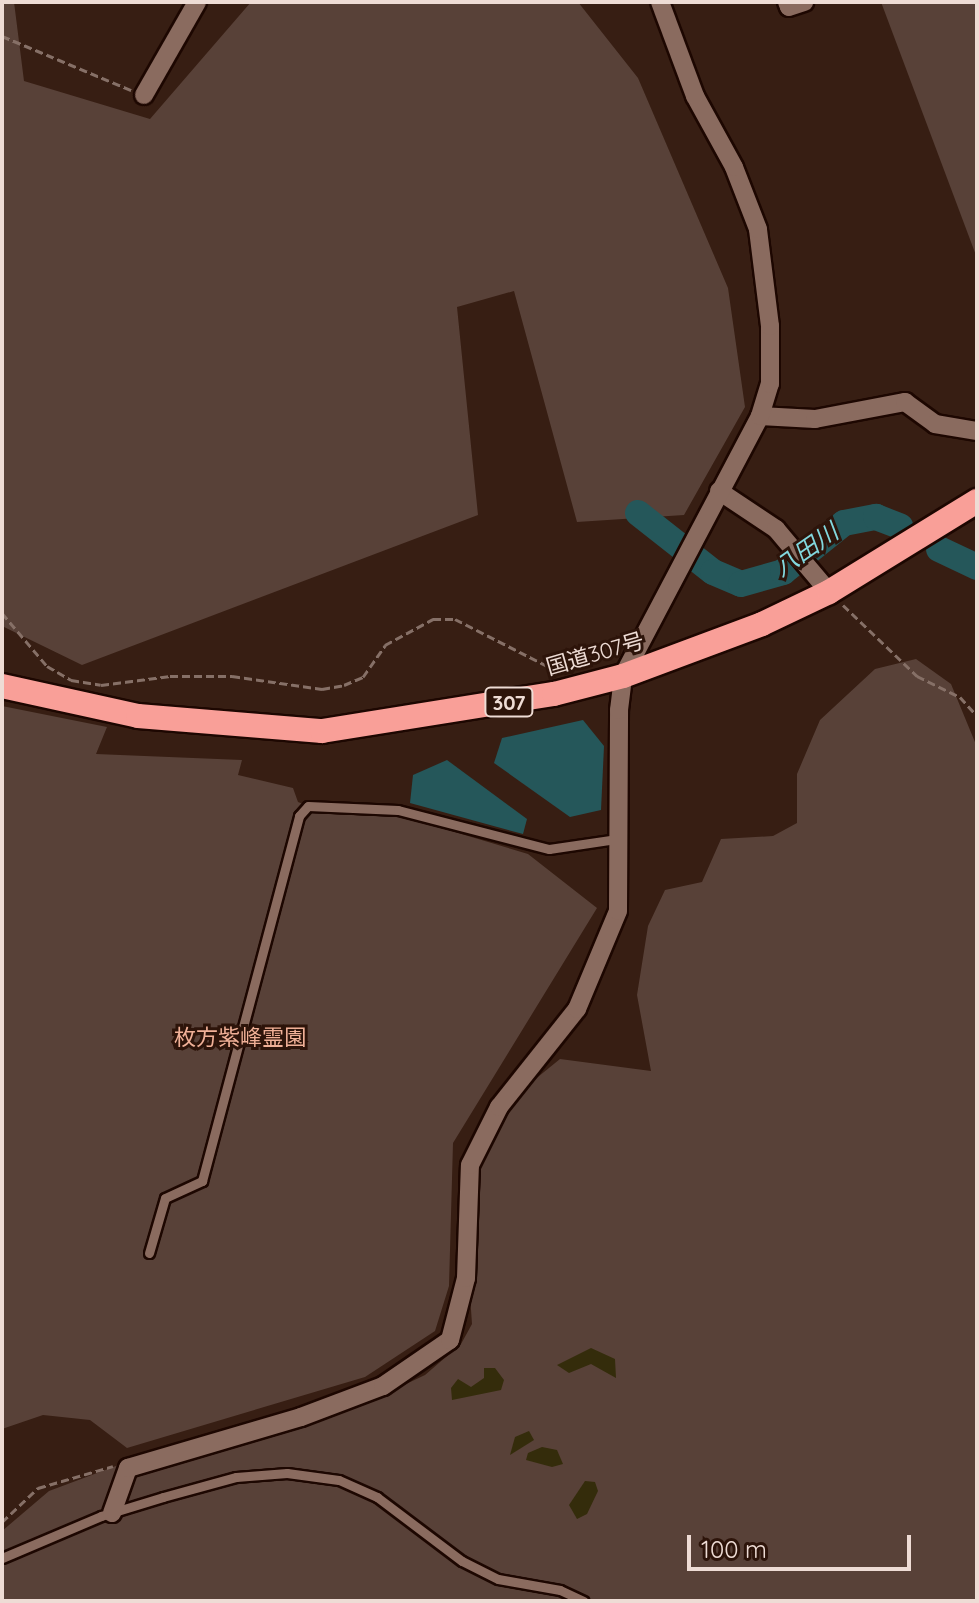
<!DOCTYPE html>
<html>
<head>
<meta charset="utf-8">
<style>
  body { margin:0 }
  #map { position:relative; width:979px; height:1603px; overflow:hidden; background:#371e13; font-family:Quicksand,"Noto Sans JP",sans-serif }
  div>[style] { position:absolute }
  [style*='--x'] { left:calc(var(--x)*1px); top:calc(var(--y)*1px); width:calc(var(--w)*1px); rotate:calc(var(--a)*1deg) }
  .green>* { inset:0; background:#584138 }
  .sand>* { inset:0; background:#342c0b }
  .water>* { inset:0; background:#25575a }
  .river>* { height:26px; margin:-13px; padding:0 13px; transform-origin:13px; border-radius:13px; background:#25575a }
  .path>* { height:3px; margin-top:-1.5px; transform-origin:0; background:repeating-linear-gradient(90deg,#867067 0 8px,transparent 0 12px) }
  .roads { filter:drop-shadow(2px 0 #1d0701) drop-shadow(-2px 0 #1d0701) drop-shadow(0 2px #1d0701) drop-shadow(0 -2px #1d0701) }
  .lane>* { height:9px; margin:-4.5px; padding:0 4.5px; transform-origin:4.5px; border-radius:4.5px; background:#8a6b5f }
  .street>* { height:18px; margin:-9px; padding:0 9px; transform-origin:9px; border-radius:9px; background:#8a6b5f }
  .highway>* { height:24px; margin:-12px; padding:0 12px; transform-origin:12px; border-radius:12px; background:#f99f98 }
  span { translate:-50% -50%; white-space:nowrap; text-align:center; line-height:1.15; -webkit-text-stroke:6px #2d140a; paint-order:stroke }
  .shield-label span { padding:2px 6px; background:#2d140a; border:2px solid; border-radius:6px; -webkit-text-stroke-width:0 }
  .shield-label { font-size:20px; color:#eedcd5; font-weight:700 }
  .street-label { font-size:22px; color:#eedcd5 }
  .park-label { font-size:22px; color:#f0b097 }
  .water-label { font-size:24px; color:#82d8de; font-style:italic }
  .frame { position:absolute; inset:0; border:4px solid #eedcd5; pointer-events:none }
  .scale { position:absolute; left:687px; top:1535px; width:224px; height:36px; box-sizing:border-box; border:4px solid #eedcd5; border-top:0; padding-left:10px; font-size:24px; line-height:28px; white-space:nowrap; color:#eedcd5; -webkit-text-stroke:6px #2d140a; paint-order:stroke }
</style>
</head>
<body>
<div id="map">
  <div class="green">
    <i style="clip-path:polygon(2px 2px,14px 2px,24px 81px,150px 119px,251px 2px,578px 2px,638px 78px,728px 288px,745px 407px,684px 515px,577px 522px,514px 291px,457px 307px,478px 515px,82px 665px,2px 626px)"></i>
    <i style="clip-path:polygon(881px 2px,977px 2px,977px 258px)"></i>
    <i style="clip-path:polygon(916px 659px,951px 684px,977px 747px,977px 1601px,2px 1601px,2px 1531px,49px 1491px,188px 1439px,268px 1432px,368px 1402px,425px 1375px,461px 1344px,472px 1324px,468px 1266px,480px 1150px,528px 1085px,560px 1059px,651px 1071px,637px 995px,648px 926px,665px 890px,702px 882px,721px 839px,773px 836px,797px 823px,797px 774px,820px 720px,875px 669px)"></i>
    <i style="clip-path:polygon(2px 706px,107px 727px,96px 754px,242px 760px,238px 775px,293px 788px,298px 802px,318px 810px,408px 818px,528px 854px,597px 908px,453px 1143px,449px 1286px,435px 1331px,365px 1377px,127px 1448px,90px 1420px,43px 1415px,2px 1429px)"></i>
  </div>
  <div class="sand">
    <i style="clip-path:polygon(591px 1348px,615px 1359px,616px 1378px,591px 1364px,569px 1373px,557px 1365px)"></i>
    <i style="clip-path:polygon(484px 1368px,495px 1368px,504px 1380px,501px 1390px,452px 1400px,451px 1388px,458px 1379px,471px 1387px,484px 1378px)"></i>
    <i style="clip-path:polygon(529px 1431px,534px 1440px,510px 1455px,515px 1437px)"></i>
    <i style="clip-path:polygon(542px 1447px,557px 1450px,563px 1464px,552px 1467px,526px 1460px,528px 1453px)"></i>
    <i style="clip-path:polygon(585px 1481px,595px 1482px,598px 1491px,587px 1514px,577px 1519px,569px 1505px)"></i>
  </div>
  <div class="water">
    <i style="clip-path:polygon(583px 720px,604px 746px,601px 810px,570px 817px,494px 763px,502px 738px)"></i>
    <i style="clip-path:polygon(447px 760px,527px 819px,523px 834px,410px 803px,413px 775px)"></i>
  </div>
  <div class="river">
    <i style="--x:638;--y:513;--w:95;--a:38.2"></i>
    <i style="--x:713;--y:572;--w:30;--a:23"></i>
    <i style="--x:741;--y:584;--w:44;--a:-15.9"></i>
    <i style="--x:783;--y:572;--w:78;--a:-38.8"></i>
    <i style="--x:844;--y:523;--w:33;--a:-11"></i>
    <i style="--x:876;--y:517;--w:26;--a:21"></i>
    <i style="--x:939;--y:549;--w:42;--a:25.3"></i>
  </div>
  <div class="path">
    <i style="--x:2;--y:36;--w:140;--a:22.7"></i>
    <i style="--x:843;--y:605;--w:103;--a:43.8"></i>
    <i style="--x:917;--y:676;--w:48;--a:26"></i>
    <i style="--x:960;--y:697;--w:25;--a:48"></i>
    <i style="--x:2;--y:613;--w:70;--a:49.7"></i>
    <i style="--x:47;--y:666;--w:28;--a:30"></i>
    <i style="--x:71;--y:680;--w:30;--a:9"></i>
    <i style="--x:101;--y:685;--w:70;--a:-7.4"></i>
    <i style="--x:170;--y:676;--w:62;--a:0"></i>
    <i style="--x:232;--y:676;--w:91;--a:8.2"></i>
    <i style="--x:322;--y:689;--w:22;--a:-10"></i>
    <i style="--x:344;--y:685;--w:21;--a:-23"></i>
    <i style="--x:363;--y:677;--w:39;--a:-55"></i>
    <i style="--x:385;--y:645;--w:55;--a:-28.4"></i>
    <i style="--x:433;--y:619;--w:22;--a:0"></i>
    <i style="--x:455;--y:619;--w:119;--a:27"></i>
    <i style="--x:2;--y:1522;--w:50;--a:-43.4"></i>
    <i style="--x:38;--y:1488;--w:78;--a:-16.3"></i>
  </div>
  <div class="roads">
    <div class="lane">
      <i style="--x:149;--y:1253;--w:57;--a:-73.8"></i>
      <i style="--x:165;--y:1198;--w:41;--a:-24.7"></i>
      <i style="--x:202;--y:1181;--w:378;--a:-75.1"></i>
      <i style="--x:299;--y:816;--w:13;--a:-48"></i>
      <i style="--x:308;--y:806;--w:90;--a:2.5"></i>
      <i style="--x:398;--y:810;--w:156;--a:14.5"></i>
      <i style="--x:549;--y:849;--w:69;--a:-8.4"></i>
      <i style="--x:2;--y:1558;--w:108;--a:-23"></i>
      <i style="--x:101;--y:1516;--w:65;--a:-17"></i>
      <i style="--x:163;--y:1497;--w:76;--a:-15.3"></i>
      <i style="--x:236;--y:1477;--w:51;--a:-4.5"></i>
      <i style="--x:287;--y:1473;--w:52;--a:7.7"></i>
      <i style="--x:339;--y:1480;--w:42;--a:24.1"></i>
      <i style="--x:377;--y:1497;--w:106;--a:37"></i>
      <i style="--x:462;--y:1561;--w:40;--a:26.6"></i>
      <i style="--x:498;--y:1579;--w:63;--a:10.1"></i>
      <i style="--x:560;--y:1590;--w:26;--a:25"></i>
    </div>
    <div class="street">
      <i style="--x:787;--y:2;--w:5;--a:68"></i>
      <i style="--x:789;--y:7;--w:16;--a:-18"></i>
      <i style="--x:144;--y:95;--w:107;--a:-60.3"></i>
      <i style="--x:760;--y:416;--w:55;--a:3.1"></i>
      <i style="--x:815;--y:419;--w:92;--a:-10.7"></i>
      <i style="--x:905;--y:402;--w:37;--a:36"></i>
      <i style="--x:935;--y:424;--w:43;--a:9.5"></i>
      <i style="--x:719;--y:491;--w:69;--a:33.7"></i>
      <i style="--x:776;--y:529;--w:82;--a:49.9"></i>
      <i style="--x:112;--y:1513;--w:48;--a:-70.4"></i>
      <i style="--x:128;--y:1468;--w:180;--a:-16.4"></i>
      <i style="--x:301;--y:1417;--w:88;--a:-20.7"></i>
      <i style="--x:383;--y:1386;--w:81;--a:-34.5"></i>
      <i style="--x:450;--y:1340;--w:64;--a:-75.5"></i>
      <i style="--x:466;--y:1278;--w:113;--a:-88"></i>
      <i style="--x:470;--y:1165;--w:65;--a:-63.4"></i>
      <i style="--x:499;--y:1107;--w:125;--a:-51.5"></i>
      <i style="--x:577;--y:1009;--w:106;--a:-67.3"></i>
      <i style="--x:618;--y:911;--w:201;--a:-89.7"></i>
      <i style="--x:619;--y:710;--w:34;--a:-83"></i>
      <i style="--x:623;--y:676;--w:294;--a:-62.2"></i>
      <i style="--x:760;--y:416;--w:34;--a:-73"></i>
      <i style="--x:770;--y:384;--w:58;--a:-90"></i>
      <i style="--x:770;--y:326;--w:98;--a:-97.1"></i>
      <i style="--x:758;--y:229;--w:66;--a:-111.2"></i>
      <i style="--x:734;--y:167;--w:81;--a:-118.8"></i>
      <i style="--x:695;--y:96;--w:100;--a:-110.4"></i>
    </div>
    <div class="highway">
      <i style="--x:2;--y:686;--w:139;--a:12.4"></i>
      <i style="--x:138;--y:716;--w:185;--a:4.7"></i>
      <i style="--x:322;--y:731;--w:235;--a:-9.1"></i>
      <i style="--x:554;--y:694;--w:71;--a:-14.6"></i>
      <i style="--x:623;--y:676;--w:148;--a:-20.5"></i>
      <i style="--x:762;--y:624;--w:74;--a:-25.5"></i>
      <i style="--x:829;--y:592;--w:174;--a:-31.6"></i>
    </div>
  </div>
  <div class="shield-label">
    <span style="left:509px;top:702px">307</span>
  </div>
  <div class="street-label">
    <span style="left:595px;top:654px;rotate:-16deg">国道307号</span>
  </div>
  <div class="park-label">
    <span style="left:240px;top:1038px">枚方紫峰霊園</span>
  </div>
  <div class="water-label">
    <span style="left:806px;top:550px;rotate:-35deg">八田川</span>
  </div>
  <div class="frame"></div>
  <div class="scale">100 m</div>
</div>
</body>
</html>
